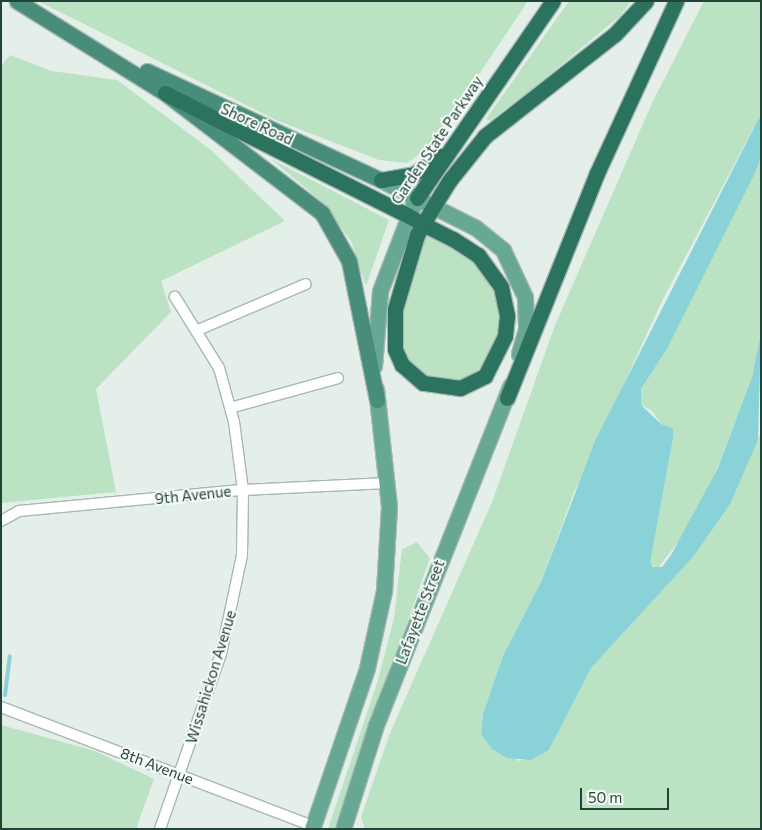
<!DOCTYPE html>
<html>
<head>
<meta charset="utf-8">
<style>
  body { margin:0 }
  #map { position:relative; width:762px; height:830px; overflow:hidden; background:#e5efea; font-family:Commissioner,sans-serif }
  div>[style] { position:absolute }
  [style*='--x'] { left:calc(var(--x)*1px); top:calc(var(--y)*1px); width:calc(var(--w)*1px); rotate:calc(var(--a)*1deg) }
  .green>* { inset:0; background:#bce2c4 }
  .water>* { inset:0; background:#89d2d8 }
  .stream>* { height:4px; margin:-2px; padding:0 2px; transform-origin:2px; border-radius:2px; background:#89d2d8 }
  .roads { filter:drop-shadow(1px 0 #a7b8b1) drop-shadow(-1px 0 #a7b8b1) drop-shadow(0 1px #a7b8b1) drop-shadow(0 -1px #a7b8b1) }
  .minor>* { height:10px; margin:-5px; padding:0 5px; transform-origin:5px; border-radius:5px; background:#fff }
  .primary>* { height:15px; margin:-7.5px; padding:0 7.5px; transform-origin:7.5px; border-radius:7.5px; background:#66a893 }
  .trunk>* { height:15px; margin:-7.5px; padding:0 7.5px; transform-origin:7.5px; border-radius:7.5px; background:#488d79 }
  .motorway>* { height:15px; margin:-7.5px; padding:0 7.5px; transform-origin:7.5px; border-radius:7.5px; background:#2b725f }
  span { translate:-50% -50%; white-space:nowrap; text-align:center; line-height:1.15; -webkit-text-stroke:4px #f6fbf8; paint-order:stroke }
  .street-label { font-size:15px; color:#224338 }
  .frame { position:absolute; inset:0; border:2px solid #224338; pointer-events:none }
  .scale { position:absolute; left:580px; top:788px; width:89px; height:22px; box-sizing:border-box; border:2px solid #224338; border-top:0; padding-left:6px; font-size:15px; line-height:18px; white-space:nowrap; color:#224338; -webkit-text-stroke:4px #f6fbf8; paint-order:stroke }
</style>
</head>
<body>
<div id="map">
  <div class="green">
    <i style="clip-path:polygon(38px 1px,528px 1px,431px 146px,407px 163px,379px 160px,276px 120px)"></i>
    <i style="clip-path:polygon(569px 1px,631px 1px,620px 16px,538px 84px,490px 121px,486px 119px)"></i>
    <i style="clip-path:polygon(704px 1px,761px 1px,761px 114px,662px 301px,573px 495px,542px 580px,503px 656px,483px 714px,481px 734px,519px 761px,549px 750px,591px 668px,693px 557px,761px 433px,761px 829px,365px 829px,361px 817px,390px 733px,492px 502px,554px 328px,652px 103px)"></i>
    <i style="clip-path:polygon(10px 55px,52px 71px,117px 80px,211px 150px,285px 221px,161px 281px,171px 312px,96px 389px,116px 492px,1px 503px,1px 66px)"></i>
    <i style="clip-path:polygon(761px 156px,761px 333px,752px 377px,718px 467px,690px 527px,657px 569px,649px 562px,673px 428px,661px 424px,652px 411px,641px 405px,641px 389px,667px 349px)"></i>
    <i style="clip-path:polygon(271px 159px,389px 220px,366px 286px,351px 241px,321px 201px)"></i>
    <i style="clip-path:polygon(427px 234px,479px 264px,499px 303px,498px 342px,490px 360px,465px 380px,441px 382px,420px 373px,408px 361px,400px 339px,403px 305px)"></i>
    <i style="clip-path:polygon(417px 542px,430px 558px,334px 829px,328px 829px,378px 680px,394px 618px,402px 549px)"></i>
    <i style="clip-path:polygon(1px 725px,95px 751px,154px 779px,136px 829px,1px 829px)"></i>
  </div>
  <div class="water">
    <i style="clip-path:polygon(761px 114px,761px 156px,755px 173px,667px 349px,641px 389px,641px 405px,661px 424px,673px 428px,673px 438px,650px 562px,653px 567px,662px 567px,671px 555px,718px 468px,752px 377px,761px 333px,758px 440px,730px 504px,693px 557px,591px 668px,549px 750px,531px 760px,507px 758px,492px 749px,481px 734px,483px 714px,503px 656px,542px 580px,595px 441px)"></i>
  </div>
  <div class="stream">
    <i style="--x:5;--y:695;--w:39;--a:-83"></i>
  </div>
  <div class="roads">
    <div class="minor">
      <i style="--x:198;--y:330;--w:117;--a:-23.1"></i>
      <i style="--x:230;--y:408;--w:112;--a:-15.5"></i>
      <i style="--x:1;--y:521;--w:21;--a:-29"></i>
      <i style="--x:19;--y:511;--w:225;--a:-5.4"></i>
      <i style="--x:243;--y:490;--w:145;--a:-2.8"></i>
      <i style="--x:1;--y:707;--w:334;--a:20.9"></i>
      <i style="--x:160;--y:829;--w:185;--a:-70.8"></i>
      <i style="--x:221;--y:654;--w:101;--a:-78"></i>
      <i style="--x:242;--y:555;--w:65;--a:-89.1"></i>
      <i style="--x:243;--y:490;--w:69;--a:-97.5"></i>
      <i style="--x:234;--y:422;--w:56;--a:-105.5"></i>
      <i style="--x:219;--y:368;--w:84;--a:-121.8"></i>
    </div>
    <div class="primary">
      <i style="--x:381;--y:180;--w:106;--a:26.8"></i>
      <i style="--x:476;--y:228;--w:35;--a:39"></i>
      <i style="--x:503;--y:250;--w:52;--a:64.9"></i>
      <i style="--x:525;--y:297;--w:32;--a:88"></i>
      <i style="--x:526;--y:329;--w:26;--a:106"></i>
      <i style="--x:374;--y:366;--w:75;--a:-85.4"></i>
      <i style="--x:380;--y:291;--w:94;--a:-68.9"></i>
      <i style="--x:312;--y:829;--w:170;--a:-71.1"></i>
      <i style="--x:367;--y:668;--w:79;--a:-77.6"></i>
      <i style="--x:384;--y:591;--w:85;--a:-86.6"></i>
      <i style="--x:389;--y:506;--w:118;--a:-96.3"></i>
      <i style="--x:343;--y:829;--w:109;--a:-72.4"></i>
      <i style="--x:376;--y:725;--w:365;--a:-68.4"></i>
    </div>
    <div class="trunk">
      <i style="--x:17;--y:1;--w:174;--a:31.9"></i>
      <i style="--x:165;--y:93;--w:198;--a:37.4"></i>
      <i style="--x:322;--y:213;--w:55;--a:60.6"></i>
      <i style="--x:349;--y:261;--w:142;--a:78.6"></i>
      <i style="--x:147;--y:71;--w:258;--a:25"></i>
    </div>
    <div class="motorway">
      <i style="--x:165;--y:93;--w:55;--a:27"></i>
      <i style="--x:214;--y:118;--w:216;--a:26.7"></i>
      <i style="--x:407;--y:215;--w:18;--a:29"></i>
      <i style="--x:423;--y:224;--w:34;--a:27"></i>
      <i style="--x:453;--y:239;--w:30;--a:33"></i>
      <i style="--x:478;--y:255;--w:39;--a:54"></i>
      <i style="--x:501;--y:287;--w:30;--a:78"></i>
      <i style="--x:507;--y:316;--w:20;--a:96"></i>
      <i style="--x:505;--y:336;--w:45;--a:116.6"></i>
      <i style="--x:485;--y:376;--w:28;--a:154"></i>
      <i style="--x:460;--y:388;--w:37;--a:-172"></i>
      <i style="--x:423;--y:383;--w:28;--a:-139"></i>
      <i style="--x:402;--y:365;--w:17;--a:-114"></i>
      <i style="--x:395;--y:349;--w:40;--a:-90"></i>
      <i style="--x:395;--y:309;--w:77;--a:-73.4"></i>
      <i style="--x:417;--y:235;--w:13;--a:-61"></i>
      <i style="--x:423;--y:224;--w:35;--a:-59"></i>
      <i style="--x:441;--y:194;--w:15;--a:-58"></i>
      <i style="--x:449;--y:181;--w:58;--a:-51.3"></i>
      <i style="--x:485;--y:136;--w:165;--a:-38.1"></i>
      <i style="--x:615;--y:34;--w:45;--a:-46.8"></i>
      <i style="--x:381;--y:180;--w:34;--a:-10"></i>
      <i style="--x:414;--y:174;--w:32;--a:-34"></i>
      <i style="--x:417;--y:198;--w:239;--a:-55.4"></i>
      <i style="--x:507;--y:398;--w:242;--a:-68.2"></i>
      <i style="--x:597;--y:173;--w:189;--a:-65.3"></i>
    </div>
  </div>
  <div class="street-label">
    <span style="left:257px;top:124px;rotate:25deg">Shore Road</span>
    <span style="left:437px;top:140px;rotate:-56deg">Garden State Parkway</span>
    <span style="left:193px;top:495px;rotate:-6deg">9th Avenue</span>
    <span style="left:420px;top:612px;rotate:-69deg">Lafayette Street</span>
    <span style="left:211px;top:677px;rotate:-73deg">Wissahickon Avenue</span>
    <span style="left:157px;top:766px;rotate:21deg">8th Avenue</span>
  </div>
  <div class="frame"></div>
  <div class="scale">50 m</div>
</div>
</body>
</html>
